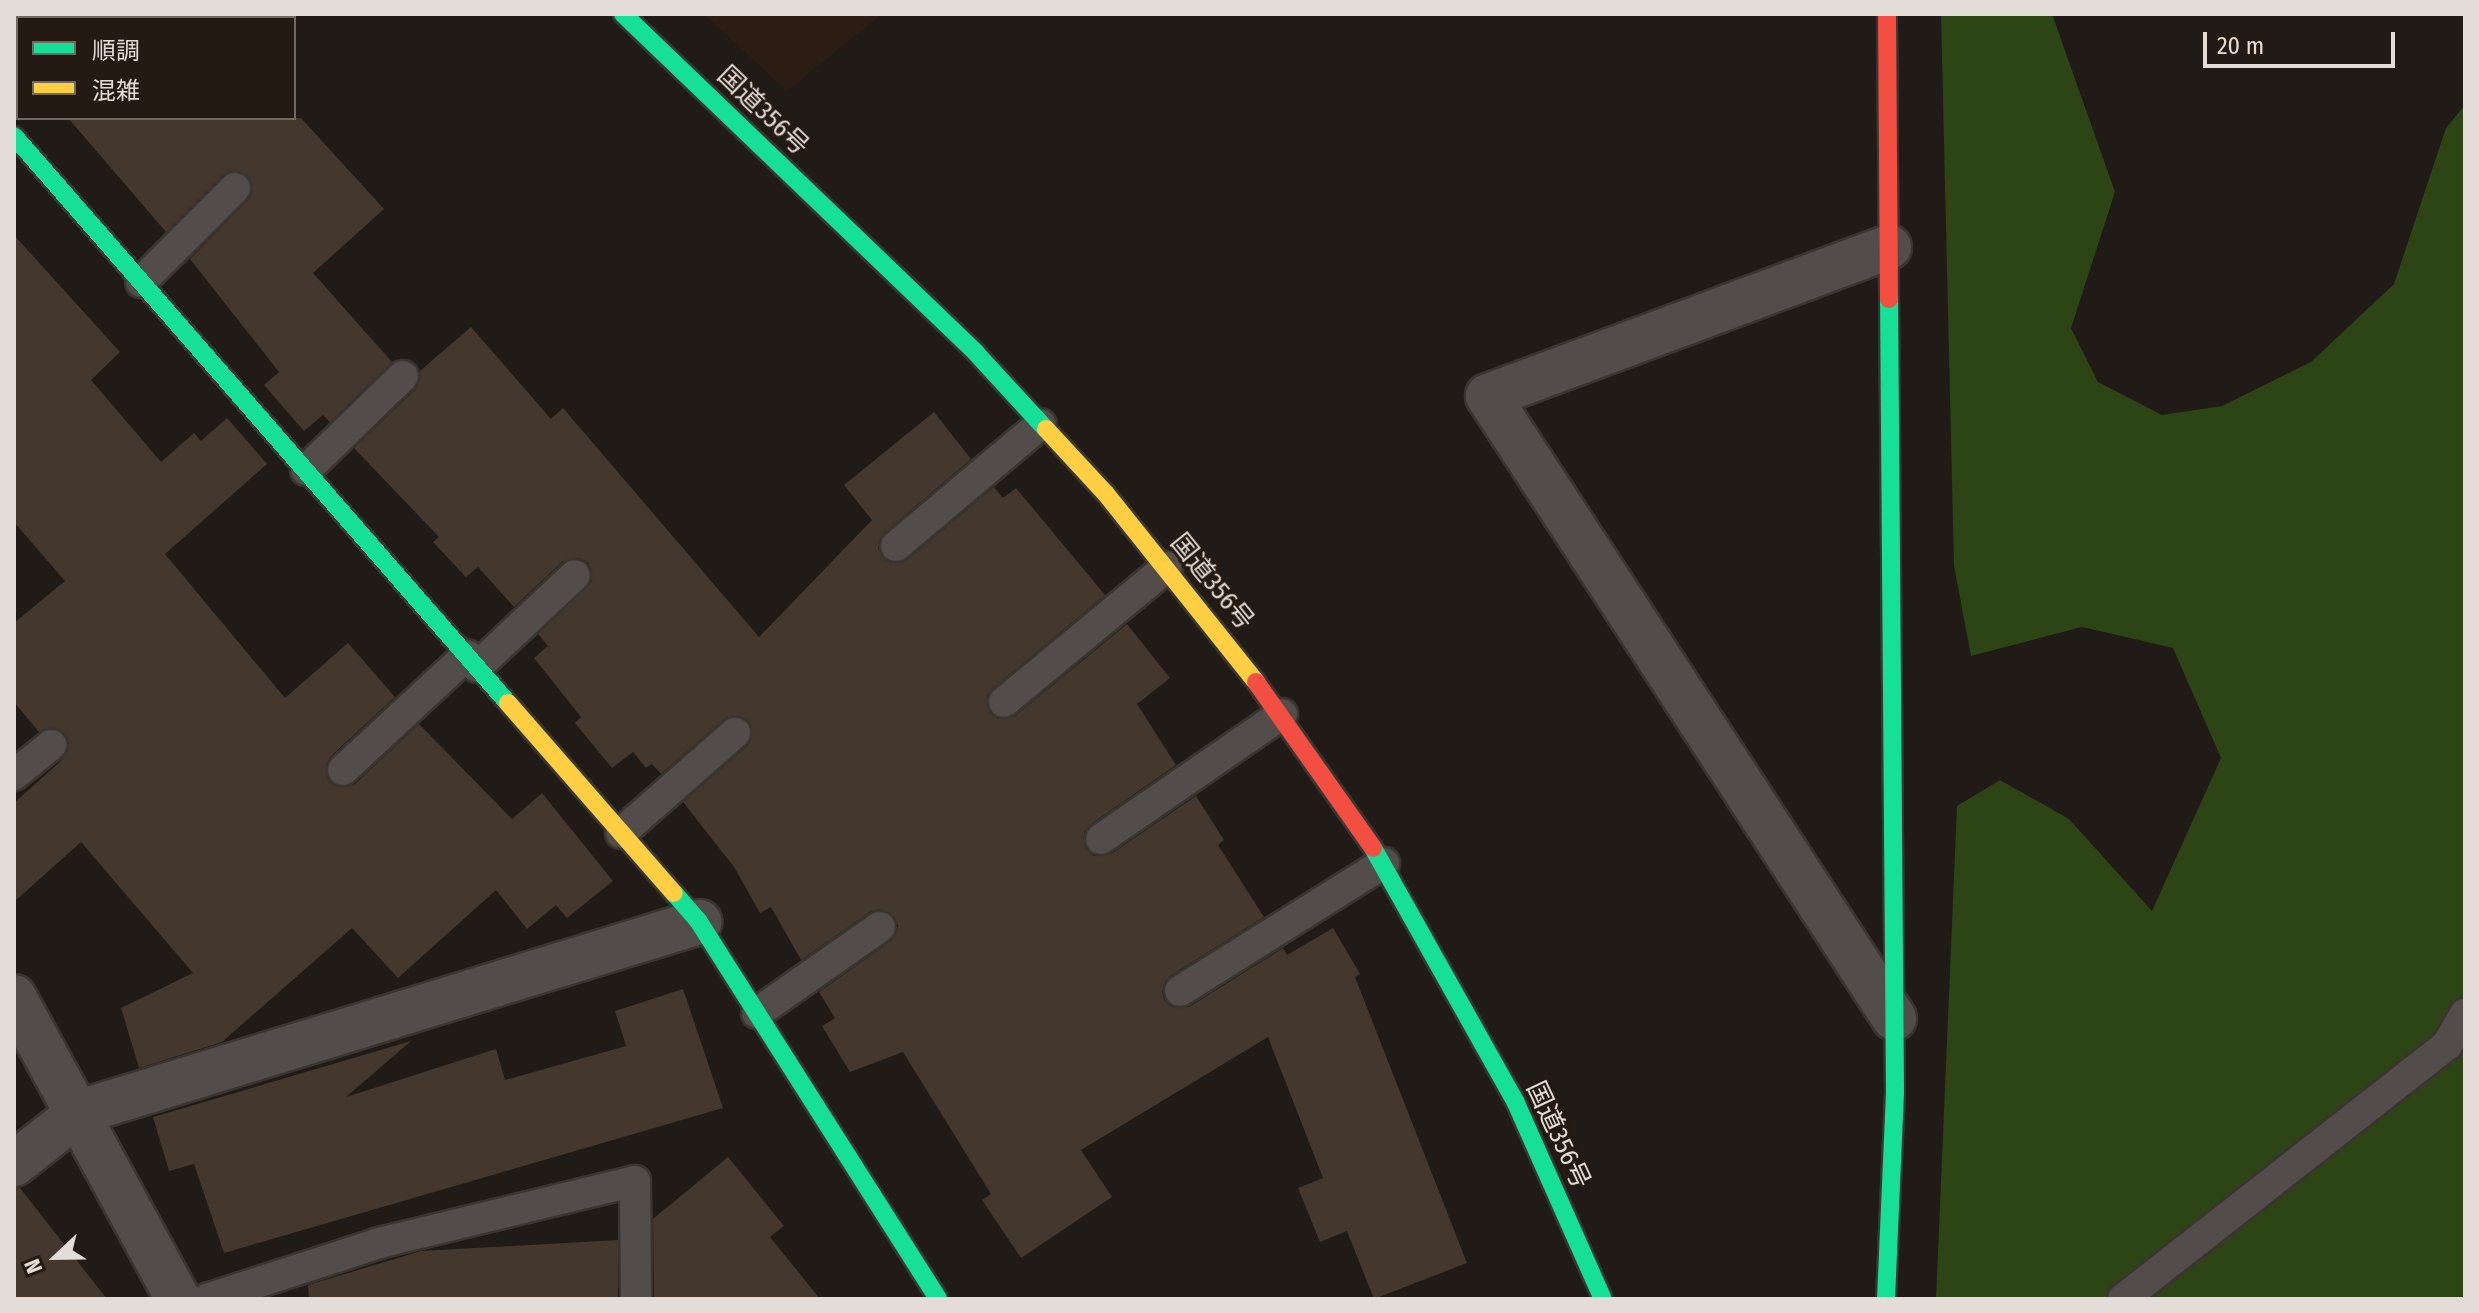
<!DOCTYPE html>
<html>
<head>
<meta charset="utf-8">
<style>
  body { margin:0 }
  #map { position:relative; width:2479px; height:1313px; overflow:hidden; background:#201b16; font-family:"Fira Sans Condensed","Noto Sans JP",sans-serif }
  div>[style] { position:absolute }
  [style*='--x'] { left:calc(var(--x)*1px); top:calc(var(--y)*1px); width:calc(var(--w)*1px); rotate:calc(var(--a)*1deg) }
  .built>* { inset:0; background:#2b1d13 }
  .green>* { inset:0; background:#2d4415 }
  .building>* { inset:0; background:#43372e }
  .roads { filter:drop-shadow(2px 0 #393531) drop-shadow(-2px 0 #393531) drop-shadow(0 2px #393531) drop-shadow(0 -2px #393531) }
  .lane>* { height:30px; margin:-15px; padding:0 15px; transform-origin:15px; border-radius:15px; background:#524d4a }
  .street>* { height:44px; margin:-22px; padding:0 22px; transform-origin:22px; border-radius:22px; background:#524d4a }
  .fast>* { height:18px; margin:-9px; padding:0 9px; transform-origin:9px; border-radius:9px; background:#16e098 }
  .slow>* { height:18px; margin:-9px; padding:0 9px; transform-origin:9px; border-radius:9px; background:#ffcf43 }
  .jam>* { height:18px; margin:-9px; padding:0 9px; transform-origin:9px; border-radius:9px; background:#f24e42 }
  span { translate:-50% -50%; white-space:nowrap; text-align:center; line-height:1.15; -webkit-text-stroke:6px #241a12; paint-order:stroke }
  .street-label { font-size:26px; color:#e4dcd7 }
  .frame { position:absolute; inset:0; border:16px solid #e4dcd7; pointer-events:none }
  .legend { position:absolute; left:16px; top:16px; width:280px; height:104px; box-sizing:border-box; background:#241a12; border:2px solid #716861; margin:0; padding:10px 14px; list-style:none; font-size:24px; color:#e4dcd7 }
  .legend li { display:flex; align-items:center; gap:16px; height:40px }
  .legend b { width:40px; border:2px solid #716861 }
  .north { position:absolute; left:16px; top:1217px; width:80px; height:80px; -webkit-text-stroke:6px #241a12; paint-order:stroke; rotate:248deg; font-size:22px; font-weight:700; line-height:32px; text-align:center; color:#e4dcd7 }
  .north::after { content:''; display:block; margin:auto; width:28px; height:36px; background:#e4dcd7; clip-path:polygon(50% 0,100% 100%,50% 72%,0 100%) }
  .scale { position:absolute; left:2203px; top:32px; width:192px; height:36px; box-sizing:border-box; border:4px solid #e4dcd7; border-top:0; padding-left:10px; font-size:24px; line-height:28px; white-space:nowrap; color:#e4dcd7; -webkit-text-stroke:6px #241a12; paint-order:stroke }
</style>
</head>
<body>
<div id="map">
  <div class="built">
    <i style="clip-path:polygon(704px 14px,882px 14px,787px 91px)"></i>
  </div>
  <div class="green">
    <i style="clip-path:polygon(1941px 14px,2052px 14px,2115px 192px,2071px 328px,2098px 382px,2162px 415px,2222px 406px,2311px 362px,2394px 284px,2446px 128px,2465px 105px,2465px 1299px,1936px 1299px,1957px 806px,2000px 780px,2069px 819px,2152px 911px,2221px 758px,2173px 648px,2082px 627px,1971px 656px,1954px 566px)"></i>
  </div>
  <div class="building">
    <i style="clip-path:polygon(68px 118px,301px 118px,384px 209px,313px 273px,392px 362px,330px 422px,323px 415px,304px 431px,264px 385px,279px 372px,190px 259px,248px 200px,252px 192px,248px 176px,239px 171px,223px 175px,166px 232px)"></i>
    <i style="clip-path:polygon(14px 235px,120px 352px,91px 380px,161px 462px,194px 433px,201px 441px,227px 418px,267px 464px,165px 554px,285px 698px,348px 643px,395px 697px,330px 757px,326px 765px,329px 782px,338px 787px,355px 784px,419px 724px,512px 819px,542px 793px,613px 881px,567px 918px,556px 905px,527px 929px,496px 890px,398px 978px,352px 928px,222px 1042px,139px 1068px,121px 1008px,193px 973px,81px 842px,14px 902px,14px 803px,62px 760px,69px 743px,57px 728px,39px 732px,14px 702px,14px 623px,65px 581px,14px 522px)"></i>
    <i style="clip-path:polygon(471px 327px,551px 419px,563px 408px,759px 637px,872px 520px,844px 485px,934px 412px,971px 459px,884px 533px,878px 548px,883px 558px,891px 563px,907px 560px,994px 487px,1003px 498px,1016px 488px,1105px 595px,993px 688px,987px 696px,990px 713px,998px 719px,1015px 716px,1127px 624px,1170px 678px,1137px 704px,1176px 765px,1091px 824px,1084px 832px,1086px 849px,1094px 856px,1111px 854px,1196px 796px,1224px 840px,1218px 845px,1264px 917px,1170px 976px,1162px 991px,1164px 1000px,1172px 1007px,1189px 1007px,1283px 948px,1287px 955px,1333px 928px,1360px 974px,1355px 977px,1467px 1263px,1374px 1299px,1347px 1231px,1320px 1242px,1298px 1188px,1323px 1178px,1268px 1037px,1081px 1150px,1112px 1197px,1021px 1258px,982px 1200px,991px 1194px,903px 1052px,850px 1072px,822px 1026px,835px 1018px,819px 992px,891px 941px,898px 926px,894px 916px,879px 909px,870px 912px,801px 960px,771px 907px,760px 913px,734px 867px,683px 802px,747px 746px,752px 738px,749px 722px,740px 716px,724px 719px,661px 774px,652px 764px,646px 768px,633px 752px,612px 768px,575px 723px,581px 717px,534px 658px,548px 646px,538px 634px,592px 581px,589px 563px,579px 558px,563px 561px,514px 607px,478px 567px,466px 577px,433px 542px,439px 537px,354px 448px,416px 389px,420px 371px)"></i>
    <i style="clip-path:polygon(683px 989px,723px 1108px,224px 1253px,194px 1164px,169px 1171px,153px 1117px,411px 1041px,346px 1097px,496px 1049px,505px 1080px,626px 1046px,615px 1011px)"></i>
    <i style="clip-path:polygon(728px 1157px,784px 1226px,770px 1237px,820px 1299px,654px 1299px,653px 1219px)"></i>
    <i style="clip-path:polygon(14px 1188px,20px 1188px,107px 1299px,14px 1299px)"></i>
    <i style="clip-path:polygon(618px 1240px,618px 1299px,309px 1299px,308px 1285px,421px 1251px)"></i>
  </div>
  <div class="roads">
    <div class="lane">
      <i style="--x:141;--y:282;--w:133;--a:-45"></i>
      <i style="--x:306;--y:470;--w:135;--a:-44.1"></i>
      <i style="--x:896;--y:546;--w:189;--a:-40.1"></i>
      <i style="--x:477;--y:667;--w:134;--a:-43.2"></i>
      <i style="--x:1004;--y:702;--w:212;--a:-39.6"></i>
      <i style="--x:343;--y:770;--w:169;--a:-42.8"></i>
      <i style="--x:14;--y:775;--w:48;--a:-39"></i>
      <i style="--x:621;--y:833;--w:152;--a:-41.3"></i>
      <i style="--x:1101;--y:839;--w:220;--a:-34.6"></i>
      <i style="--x:1180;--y:991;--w:241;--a:-32.1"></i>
      <i style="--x:757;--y:1013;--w:150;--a:-35"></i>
      <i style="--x:207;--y:1299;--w:181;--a:-18"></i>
      <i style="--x:379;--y:1243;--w:263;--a:-13.6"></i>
      <i style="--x:635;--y:1181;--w:118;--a:89.5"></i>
      <i style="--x:2123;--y:1299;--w:412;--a:-38.1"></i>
      <i style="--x:2447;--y:1045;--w:36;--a:-60"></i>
    </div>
    <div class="street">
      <i style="--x:1889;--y:247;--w:428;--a:159.6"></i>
      <i style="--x:1488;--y:396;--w:743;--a:56.87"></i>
      <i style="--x:14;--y:997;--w:344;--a:61.5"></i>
      <i style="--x:14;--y:1164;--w:84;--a:-38.2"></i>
      <i style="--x:80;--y:1112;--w:648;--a:-17.06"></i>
    </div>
    <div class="fast">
      <i style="--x:623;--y:14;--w:489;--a:43.8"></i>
      <i style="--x:976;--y:353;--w:103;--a:47.4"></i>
      <i style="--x:14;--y:136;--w:752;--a:48.94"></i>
      <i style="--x:1373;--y:848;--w:292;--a:60.7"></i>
      <i style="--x:1516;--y:1103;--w:214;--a:66.1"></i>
      <i style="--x:674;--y:893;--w:38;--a:49"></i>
      <i style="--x:699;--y:922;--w:446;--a:57.6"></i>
      <i style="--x:1886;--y:1299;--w:206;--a:-87.5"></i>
      <i style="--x:1895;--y:1093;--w:794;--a:-90.43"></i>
    </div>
    <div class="slow">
      <i style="--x:1046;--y:429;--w:88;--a:47.3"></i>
      <i style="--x:1106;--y:494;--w:241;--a:51.4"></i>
      <i style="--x:508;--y:703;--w:252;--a:48.9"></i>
    </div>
    <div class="jam">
      <i style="--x:1887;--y:14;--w:285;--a:89.6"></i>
      <i style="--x:1256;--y:682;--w:203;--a:54.8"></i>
    </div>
  </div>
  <div class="street-label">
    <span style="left:763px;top:111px;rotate:44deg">国道356号</span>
    <span style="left:1212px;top:582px;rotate:51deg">国道356号</span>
    <span style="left:1558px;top:1135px;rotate:65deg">国道356号</span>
  </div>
  <div class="frame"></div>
  <ul class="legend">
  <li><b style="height:10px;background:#16e098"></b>順調</li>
  <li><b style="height:10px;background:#ffcf43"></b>混雑</li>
  </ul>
  <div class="north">N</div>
  <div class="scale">20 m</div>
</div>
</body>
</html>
